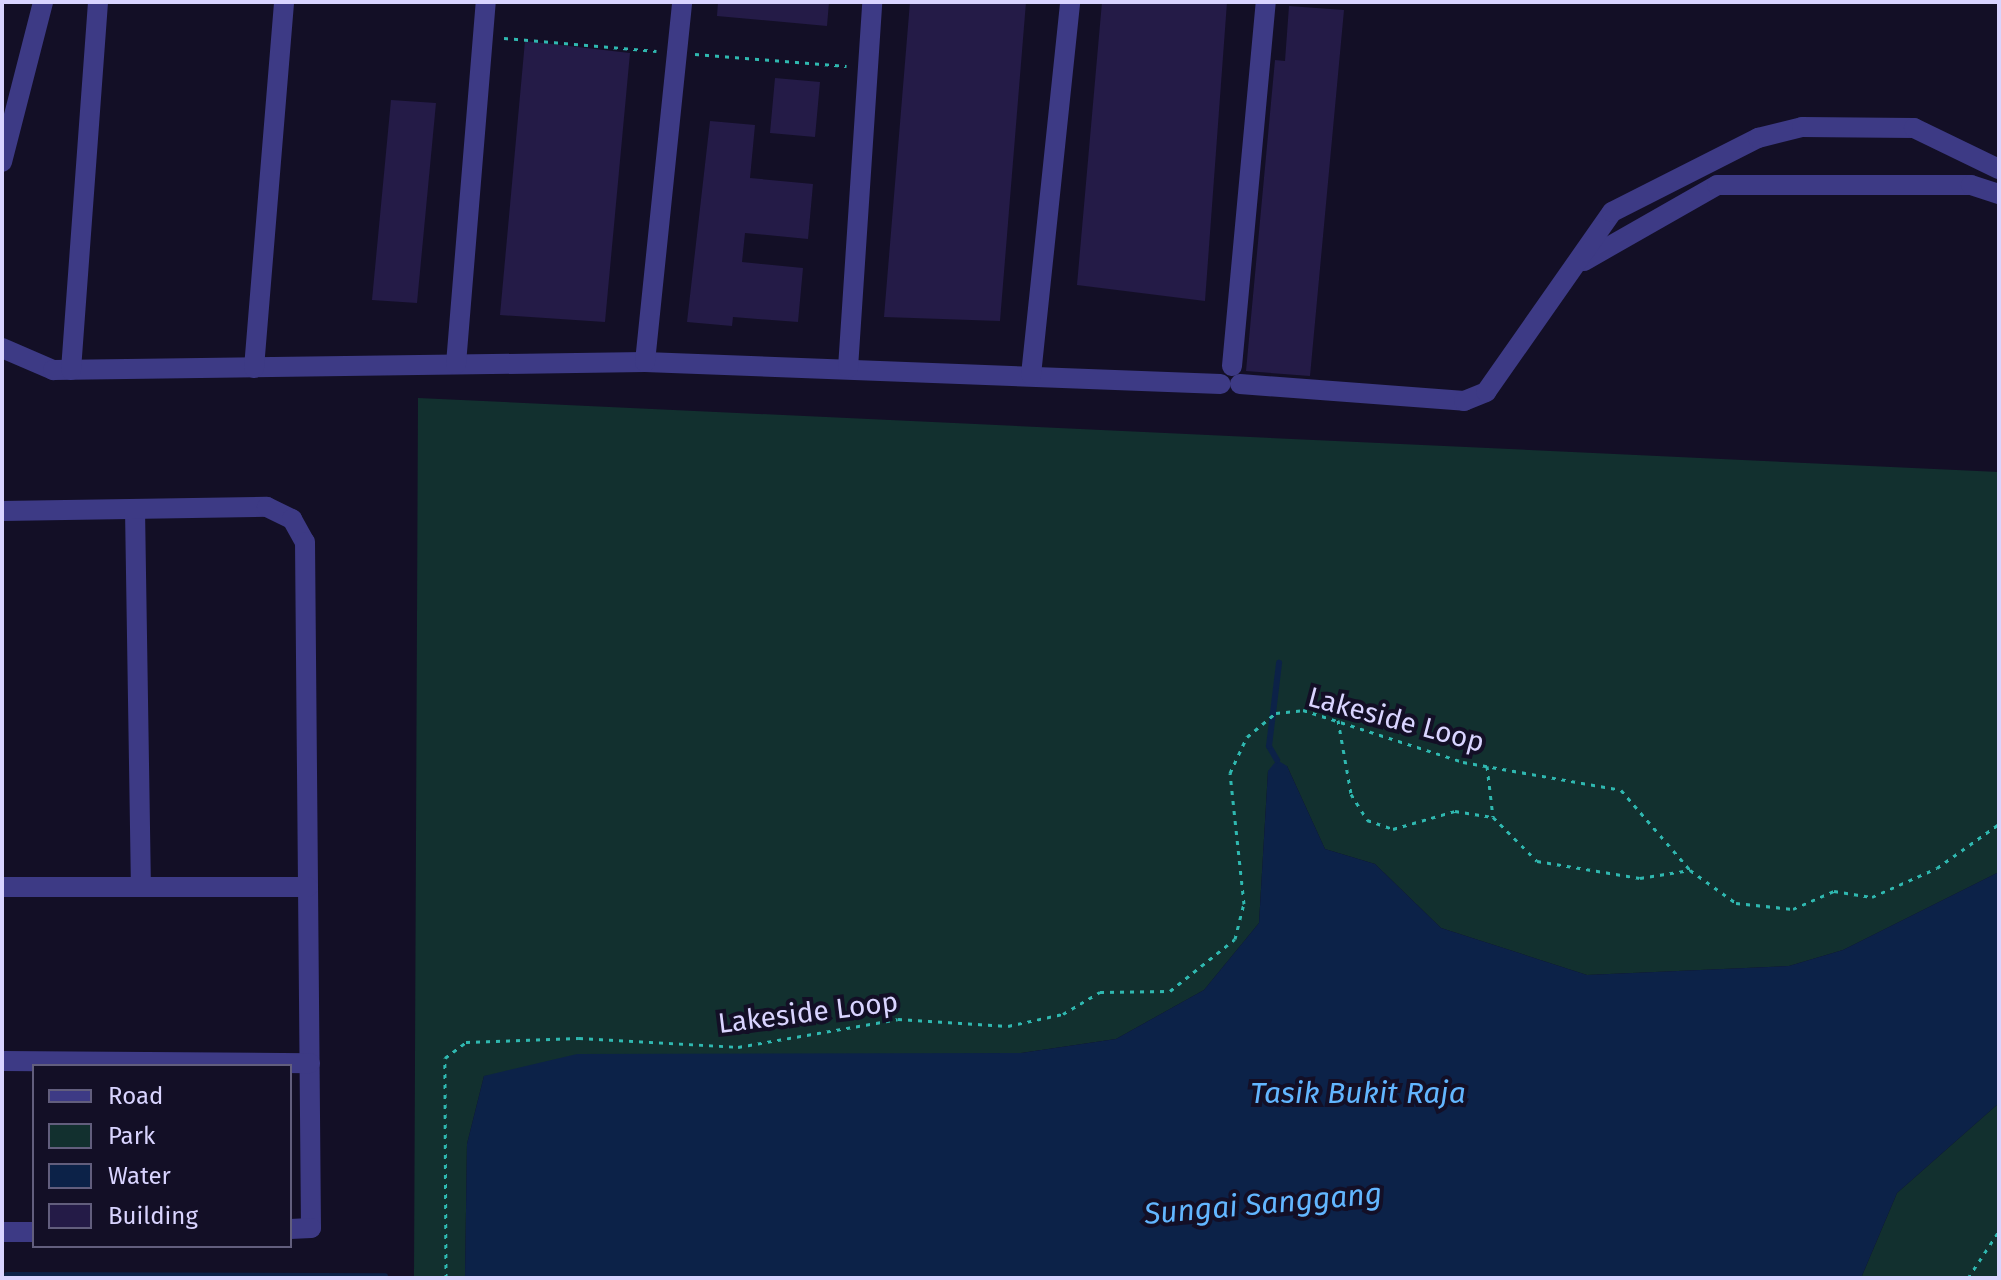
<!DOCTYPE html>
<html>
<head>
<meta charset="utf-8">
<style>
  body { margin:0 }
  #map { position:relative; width:2001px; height:1280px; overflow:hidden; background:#130f26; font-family:"Fira Sans",sans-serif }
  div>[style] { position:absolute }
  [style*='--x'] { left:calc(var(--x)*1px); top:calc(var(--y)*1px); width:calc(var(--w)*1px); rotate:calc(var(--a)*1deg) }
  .green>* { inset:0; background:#12302f }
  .water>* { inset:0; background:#0c2248 }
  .stream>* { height:6px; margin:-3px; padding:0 3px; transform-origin:3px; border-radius:3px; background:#0c2248 }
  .building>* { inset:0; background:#241b47 }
  .path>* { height:3px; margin-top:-1.5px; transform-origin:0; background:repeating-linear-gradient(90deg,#2fb8b0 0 4px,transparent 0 10px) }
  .minor>* { height:20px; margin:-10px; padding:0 10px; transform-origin:10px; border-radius:10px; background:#3d3a85 }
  span { translate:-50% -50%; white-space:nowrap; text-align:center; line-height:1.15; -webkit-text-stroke:8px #130f26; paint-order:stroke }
  .street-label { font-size:28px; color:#d9d4ff }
  .water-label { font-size:30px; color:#62b6ff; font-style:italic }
  .frame { position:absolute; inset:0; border:4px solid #d9d4ff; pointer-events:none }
  .legend { position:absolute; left:32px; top:1064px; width:260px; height:184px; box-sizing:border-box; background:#130f26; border:2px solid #625e7d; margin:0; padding:10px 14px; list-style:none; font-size:24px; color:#d9d4ff }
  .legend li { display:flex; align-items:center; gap:16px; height:40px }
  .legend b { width:40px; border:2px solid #625e7d }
</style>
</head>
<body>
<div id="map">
  <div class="green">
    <i style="clip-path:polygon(418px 398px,1999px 472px,1999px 872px,1843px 950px,1789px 966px,1587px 975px,1441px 928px,1375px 864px,1325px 849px,1287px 766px,1268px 771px,1259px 923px,1204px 990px,1116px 1039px,1021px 1053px,734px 1059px,484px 1076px,467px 1144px,465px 1278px,414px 1278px)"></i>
    <i style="clip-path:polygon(1999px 1103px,1999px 1278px,1861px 1278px,1897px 1193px)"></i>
  </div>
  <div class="water">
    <i style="clip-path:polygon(1277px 760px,1287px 766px,1325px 849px,1375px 864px,1441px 928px,1587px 975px,1789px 966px,1843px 950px,1999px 872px,1999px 1103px,1897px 1193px,1861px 1278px,465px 1278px,467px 1144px,484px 1076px,577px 1054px,1021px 1053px,1116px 1039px,1204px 990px,1259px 923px,1268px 771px)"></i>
  </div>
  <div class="stream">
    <i style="--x:1277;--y:760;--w:16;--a:-120"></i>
    <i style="--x:1269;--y:746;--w:84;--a:-83.1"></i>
    <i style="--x:7;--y:1275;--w:378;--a:0.2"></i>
  </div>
  <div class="building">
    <i style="clip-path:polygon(718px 2px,829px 2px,827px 26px,717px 16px)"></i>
    <i style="clip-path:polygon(910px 2px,1026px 2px,1000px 321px,884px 317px)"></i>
    <i style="clip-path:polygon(1102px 2px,1227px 2px,1205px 301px,1077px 285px)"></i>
    <i style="clip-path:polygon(1289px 6px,1344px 10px,1310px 376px,1246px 371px,1275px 60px,1285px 61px)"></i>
    <i style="clip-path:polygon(525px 41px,630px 53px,605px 322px,500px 315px)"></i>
    <i style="clip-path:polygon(775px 78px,820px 82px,815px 137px,770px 133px)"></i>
    <i style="clip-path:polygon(391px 100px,436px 103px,417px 303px,372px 300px)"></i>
    <i style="clip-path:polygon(710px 121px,755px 125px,750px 178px,813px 184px,808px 239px,745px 233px,742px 262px,803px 268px,798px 322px,733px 317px,732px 326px,687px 322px)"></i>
  </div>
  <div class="path">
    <i style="--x:504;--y:38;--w:153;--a:4.9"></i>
    <i style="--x:695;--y:54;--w:152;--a:4.5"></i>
    <i style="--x:1338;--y:720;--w:75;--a:80"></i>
    <i style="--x:1351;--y:794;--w:31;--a:58"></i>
    <i style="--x:1367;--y:820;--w:28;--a:19"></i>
    <i style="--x:1393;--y:829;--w:65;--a:-16.2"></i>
    <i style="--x:1455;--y:811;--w:38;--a:9"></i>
    <i style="--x:1493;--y:817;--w:62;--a:45"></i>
    <i style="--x:1537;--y:861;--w:104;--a:9.4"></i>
    <i style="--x:1640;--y:878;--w:51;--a:-9.1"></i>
    <i style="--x:1487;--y:766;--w:51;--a:83.3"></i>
    <i style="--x:446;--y:1278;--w:220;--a:-90.3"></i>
    <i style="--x:445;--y:1058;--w:26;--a:-37"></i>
    <i style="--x:466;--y:1042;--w:113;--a:-2"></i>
    <i style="--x:579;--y:1038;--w:159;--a:3.2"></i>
    <i style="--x:738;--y:1047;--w:162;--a:-9.9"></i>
    <i style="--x:898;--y:1019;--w:110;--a:3.6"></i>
    <i style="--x:1008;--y:1026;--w:56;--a:-12.3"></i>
    <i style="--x:1063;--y:1014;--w:43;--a:-30.7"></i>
    <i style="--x:1100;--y:992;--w:70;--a:-0.8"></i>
    <i style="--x:1170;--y:991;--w:83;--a:-38.7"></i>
    <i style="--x:1235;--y:939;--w:36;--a:-76"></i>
    <i style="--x:1244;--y:904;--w:132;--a:-96.1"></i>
    <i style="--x:1230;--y:773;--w:40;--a:-65"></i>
    <i style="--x:1247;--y:737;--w:38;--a:-40"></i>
    <i style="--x:1276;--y:713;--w:27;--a:-6"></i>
    <i style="--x:1303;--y:710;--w:168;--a:18"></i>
    <i style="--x:1463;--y:762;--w:160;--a:10"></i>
    <i style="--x:1621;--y:790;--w:106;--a:49.2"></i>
    <i style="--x:1690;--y:870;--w:57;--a:35.7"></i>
    <i style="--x:1736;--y:903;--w:57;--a:6"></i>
    <i style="--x:1793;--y:909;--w:45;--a:-23.7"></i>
    <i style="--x:1834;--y:891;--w:38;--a:9"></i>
    <i style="--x:1872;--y:897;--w:71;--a:-24"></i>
    <i style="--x:1937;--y:868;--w:76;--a:-35.4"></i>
    <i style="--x:1968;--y:1278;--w:56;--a:-56.6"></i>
  </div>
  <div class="minor">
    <i style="--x:2;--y:162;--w:165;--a:-75.6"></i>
    <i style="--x:1584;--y:261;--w:153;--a:-29.7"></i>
    <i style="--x:1717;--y:185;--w:254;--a:0"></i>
    <i style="--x:1971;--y:185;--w:29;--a:18"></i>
    <i style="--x:2;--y:348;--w:56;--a:23.3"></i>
    <i style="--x:53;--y:370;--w:592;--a:-0.77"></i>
    <i style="--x:645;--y:362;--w:576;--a:2.19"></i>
    <i style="--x:645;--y:362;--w:362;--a:-84.1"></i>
    <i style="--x:456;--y:364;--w:363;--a:-85.3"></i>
    <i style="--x:1232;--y:366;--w:366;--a:-84.7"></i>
    <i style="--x:254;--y:368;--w:367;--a:-85.3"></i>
    <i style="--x:848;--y:368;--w:367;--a:-86.2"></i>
    <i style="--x:71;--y:370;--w:369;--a:-85.8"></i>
    <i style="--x:1031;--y:375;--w:375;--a:-84"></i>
    <i style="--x:1240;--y:384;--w:225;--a:4.3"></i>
    <i style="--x:1464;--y:401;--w:24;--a:-22"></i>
    <i style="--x:1486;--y:392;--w:220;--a:-55"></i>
    <i style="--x:1612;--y:212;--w:164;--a:-26.9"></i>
    <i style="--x:1758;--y:138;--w:45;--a:-14"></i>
    <i style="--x:1802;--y:127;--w:112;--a:0.5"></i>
    <i style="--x:1914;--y:128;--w:94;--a:25.8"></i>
    <i style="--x:135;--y:509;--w:378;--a:89.1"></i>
    <i style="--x:2;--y:511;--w:265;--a:-0.9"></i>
    <i style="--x:267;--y:507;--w:28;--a:26"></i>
    <i style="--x:292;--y:519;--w:26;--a:61"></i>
    <i style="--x:305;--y:542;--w:686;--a:89.5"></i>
    <i style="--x:311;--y:1228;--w:21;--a:177"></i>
    <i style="--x:2;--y:887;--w:306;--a:0"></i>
    <i style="--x:2;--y:1061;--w:308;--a:0.4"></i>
    <i style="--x:2;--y:1232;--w:32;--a:0"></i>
  </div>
  <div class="street-label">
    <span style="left:1396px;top:720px;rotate:15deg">Lakeside Loop</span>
    <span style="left:808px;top:1013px;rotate:-7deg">Lakeside Loop</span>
  </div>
  <div class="water-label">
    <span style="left:1358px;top:1093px">Tasik Bukit Raja</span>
    <span style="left:1263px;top:1204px;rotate:-5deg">Sungai Sanggang</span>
  </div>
  <div class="frame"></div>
  <ul class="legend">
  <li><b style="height:10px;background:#3d3a85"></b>Road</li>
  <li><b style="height:22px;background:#12302f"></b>Park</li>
  <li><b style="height:22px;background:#0c2248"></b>Water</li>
  <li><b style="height:22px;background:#241b47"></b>Building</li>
  </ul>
</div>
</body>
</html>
